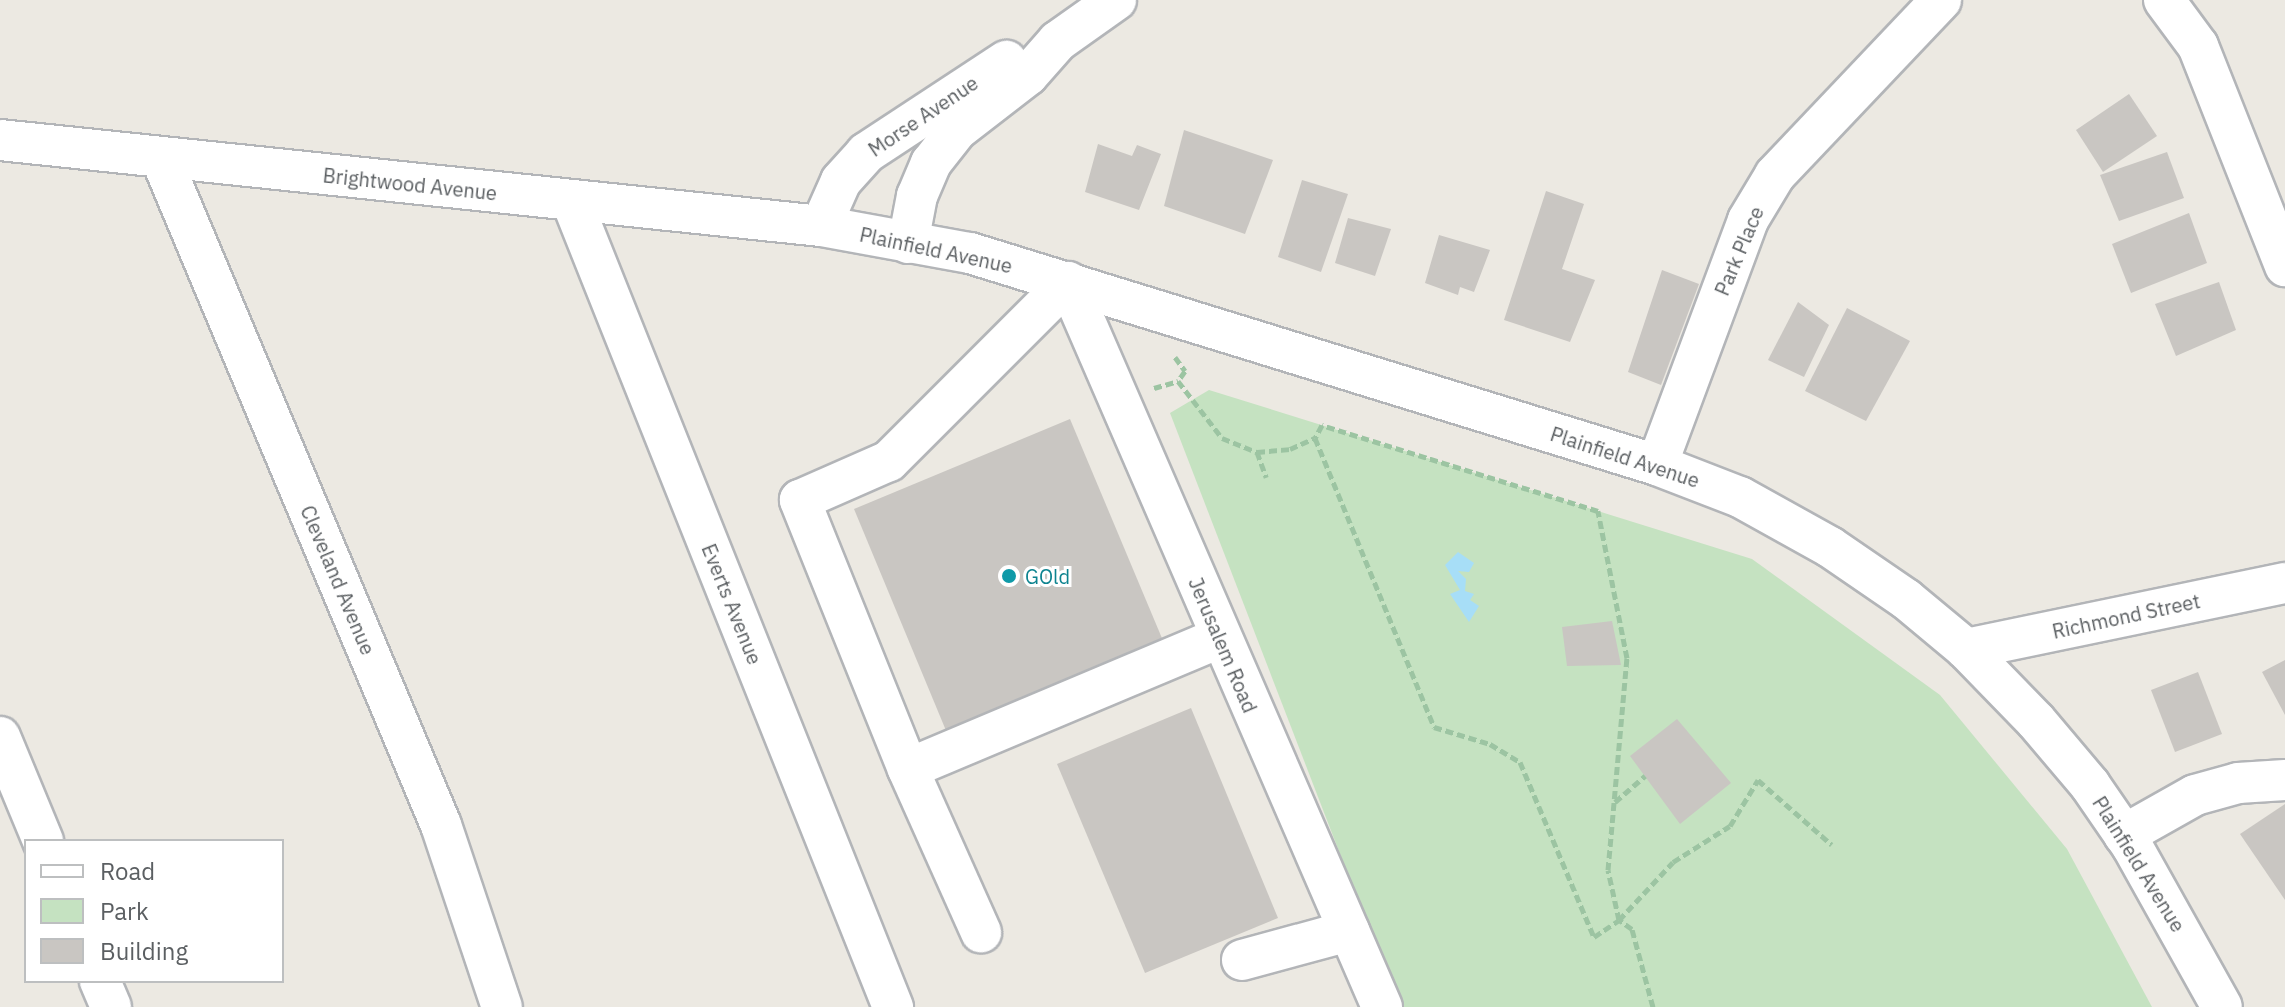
<!DOCTYPE html>
<html>
<head>
<meta charset="utf-8">
<style>
  body { margin:0 }
  #map { position:relative; width:2285px; height:1007px; overflow:hidden; background:#ece9e2; font-family:"IBM Plex Sans",sans-serif }
  div>[style] { position:absolute }
  [style*='--x'] { left:calc(var(--x)*1px); top:calc(var(--y)*1px); width:calc(var(--w)*1px); rotate:calc(var(--a)*1deg) }
  .green>* { inset:0; background:#c5e2c1 }
  .water>* { inset:0; background:#a7def7 }
  .building>* { inset:0; background:#c9c6c2 }
  .path>* { height:5px; margin-top:-2.5px; transform-origin:0; background:repeating-linear-gradient(90deg,#9cc4a2 0 8px,transparent 0 12px) }
  .roads { filter:drop-shadow(2px 0 #b3b5b8) drop-shadow(-2px 0 #b3b5b8) drop-shadow(0 2px #b3b5b8) drop-shadow(0 -2px #b3b5b8) }
  .minor>* { height:40px; margin:-20px; padding:0 20px; transform-origin:20px; border-radius:20px; background:#fff }
  .dots>* { width:22px; height:22px; translate:-50% -50%; box-sizing:border-box; border:4px solid #fff; border-radius:50% }
  span { translate:-50% -50%; white-space:nowrap; text-align:center; line-height:1.15; -webkit-text-stroke:6px #fff; paint-order:stroke }
  .street-label { font-size:20px; color:#5b5f62 }
  .culture-label { font-size:20px; color:#0d838f }
  .left { translate:0 -50%; text-align:left }
  .legend { position:absolute; left:24px; top:839px; width:260px; height:144px; box-sizing:border-box; background:#fff; border:2px solid #bdbfc0; margin:0; padding:10px 14px; list-style:none; font-size:24px; color:#5b5f62 }
  .legend li { display:flex; align-items:center; gap:16px; height:40px }
  .legend b { width:40px; border:2px solid #bdbfc0 }
</style>
</head>
<body>
<div id="map">
  <div class="green">
    <i style="clip-path:polygon(1209px 390px,1752px 559px,1940px 695px,2067px 849px,2152px 1007px,1399px 1007px,1170px 413px)"></i>
  </div>
  <div class="water">
    <i style="clip-path:polygon(1458px 552px,1474px 563px,1469px 572px,1458px 571px,1466px 579px,1465px 591px,1474px 594px,1470px 600px,1479px 606px,1469px 622px,1450px 594px,1460px 590px,1445px 565px)"></i>
  </div>
  <div class="building">
    <i style="clip-path:polygon(2129px 94px,2157px 136px,2103px 172px,2076px 130px)"></i>
    <i style="clip-path:polygon(1184px 130px,1273px 160px,1245px 234px,1164px 206px)"></i>
    <i style="clip-path:polygon(1098px 144px,1132px 156px,1137px 145px,1161px 154px,1139px 210px,1085px 192px)"></i>
    <i style="clip-path:polygon(2167px 152px,2184px 198px,2119px 221px,2100px 175px)"></i>
    <i style="clip-path:polygon(1302px 180px,1348px 194px,1321px 272px,1278px 257px)"></i>
    <i style="clip-path:polygon(1546px 191px,1584px 204px,1562px 269px,1595px 280px,1570px 342px,1504px 320px)"></i>
    <i style="clip-path:polygon(2189px 213px,2207px 263px,2131px 293px,2112px 244px)"></i>
    <i style="clip-path:polygon(1348px 218px,1391px 229px,1375px 276px,1335px 263px)"></i>
    <i style="clip-path:polygon(1439px 235px,1490px 250px,1474px 292px,1460px 287px,1458px 295px,1425px 283px)"></i>
    <i style="clip-path:polygon(1662px 270px,1699px 284px,1661px 385px,1628px 372px)"></i>
    <i style="clip-path:polygon(2219px 282px,2236px 330px,2176px 356px,2155px 304px)"></i>
    <i style="clip-path:polygon(1798px 302px,1829px 325px,1804px 377px,1768px 360px)"></i>
    <i style="clip-path:polygon(1847px 308px,1910px 341px,1866px 421px,1805px 391px)"></i>
    <i style="clip-path:polygon(1070px 419px,1164px 643px,947px 733px,854px 509px)"></i>
    <i style="clip-path:polygon(1612px 621px,1621px 665px,1567px 666px,1562px 627px)"></i>
    <i style="clip-path:polygon(2285px 660px,2285px 715px,2262px 672px)"></i>
    <i style="clip-path:polygon(2198px 672px,2222px 734px,2175px 752px,2151px 690px)"></i>
    <i style="clip-path:polygon(1191px 708px,1278px 918px,1145px 973px,1057px 764px)"></i>
    <i style="clip-path:polygon(1677px 719px,1731px 783px,1680px 824px,1630px 756px)"></i>
    <i style="clip-path:polygon(2285px 804px,2285px 900px,2240px 834px)"></i>
  </div>
  <div class="path">
    <i style="--x:1175;--y:357;--w:17;--a:54"></i>
    <i style="--x:1185;--y:371;--w:12;--a:125"></i>
    <i style="--x:1178;--y:381;--w:72;--a:52.3"></i>
    <i style="--x:1222;--y:438;--w:38;--a:22"></i>
    <i style="--x:1257;--y:452;--w:27;--a:70"></i>
    <i style="--x:1154;--y:388;--w:25;--a:-16"></i>
    <i style="--x:1257;--y:452;--w:33;--a:-5"></i>
    <i style="--x:1290;--y:449;--w:27;--a:-24"></i>
    <i style="--x:1315;--y:438;--w:313;--a:67.6"></i>
    <i style="--x:1434;--y:727;--w:59;--a:16.9"></i>
    <i style="--x:1490;--y:744;--w:35;--a:31"></i>
    <i style="--x:1520;--y:762;--w:190;--a:67.1"></i>
    <i style="--x:1594;--y:937;--w:30;--a:-34"></i>
    <i style="--x:1619;--y:920;--w:51;--a:-102.4"></i>
    <i style="--x:1608;--y:870;--w:213;--a:-84.9"></i>
    <i style="--x:1627;--y:658;--w:150;--a:-101.2"></i>
    <i style="--x:1598;--y:511;--w:289;--a:-162.7"></i>
    <i style="--x:1322;--y:425;--w:15;--a:118"></i>
    <i style="--x:1615;--y:802;--w:40;--a:-41"></i>
    <i style="--x:1653;--y:1007;--w:81;--a:-105.1"></i>
    <i style="--x:1632;--y:929;--w:16;--a:-145"></i>
    <i style="--x:1619;--y:920;--w:79;--a:-47"></i>
    <i style="--x:1673;--y:862;--w:67;--a:-32.3"></i>
    <i style="--x:1730;--y:826;--w:54;--a:-58.7"></i>
    <i style="--x:1758;--y:780;--w:98;--a:41.3"></i>
  </div>
  <div class="roads">
    <div class="minor">
      <i style="--x:2164;--y:0;--w:57;--a:53.5"></i>
      <i style="--x:2198;--y:46;--w:237;--a:68.4"></i>
      <i style="--x:0;--y:140;--w:825;--a:5.98"></i>
      <i style="--x:821;--y:226;--w:151;--a:10.3"></i>
      <i style="--x:970;--y:253;--w:719;--a:17.15"></i>
      <i style="--x:1657;--y:465;--w:89;--a:21.1"></i>
      <i style="--x:1740;--y:497;--w:103;--a:29.1"></i>
      <i style="--x:1830;--y:547;--w:92;--a:34.4"></i>
      <i style="--x:1906;--y:599;--w:78;--a:39.8"></i>
      <i style="--x:1966;--y:649;--w:100;--a:45.8"></i>
      <i style="--x:2036;--y:721;--w:84;--a:49.8"></i>
      <i style="--x:2090;--y:785;--w:74;--a:55.5"></i>
      <i style="--x:2132;--y:846;--w:184;--a:60.8"></i>
      <i style="--x:161;--y:158;--w:723;--a:67.23"></i>
      <i style="--x:441;--y:825;--w:192;--a:71.5"></i>
      <i style="--x:572;--y:202;--w:867;--a:68.26"></i>
      <i style="--x:821;--y:226;--w:49;--a:-66"></i>
      <i style="--x:841;--y:181;--w:38;--a:-48"></i>
      <i style="--x:866;--y:153;--w:168;--a:-33.3"></i>
      <i style="--x:908;--y:243;--w:48;--a:-79.2"></i>
      <i style="--x:917;--y:196;--w:36;--a:-67"></i>
      <i style="--x:931;--y:163;--w:42;--a:-51.8"></i>
      <i style="--x:957;--y:130;--w:90;--a:-37.8"></i>
      <i style="--x:1028;--y:75;--w:45;--a:-48.6"></i>
      <i style="--x:1058;--y:41;--w:71;--a:-35.3"></i>
      <i style="--x:1657;--y:465;--w:261;--a:-69.6"></i>
      <i style="--x:1748;--y:220;--w:52;--a:-59"></i>
      <i style="--x:1775;--y:175;--w:241;--a:-46.5"></i>
      <i style="--x:1219;--y:638;--w:337;--a:157.2"></i>
      <i style="--x:908;--y:769;--w:290;--a:-111.9"></i>
      <i style="--x:800;--y:500;--w:97;--a:-23.7"></i>
      <i style="--x:889;--y:461;--w:253;--a:-45"></i>
      <i style="--x:1068;--y:282;--w:790;--a:66.58"></i>
      <i style="--x:1966;--y:649;--w:326;--a:-11.7"></i>
      <i style="--x:0;--y:737;--w:113;--a:67.5"></i>
      <i style="--x:908;--y:769;--w:179;--a:65.9"></i>
      <i style="--x:2124;--y:835;--w:81;--a:-29.4"></i>
      <i style="--x:2195;--y:795;--w:45;--a:-15.6"></i>
      <i style="--x:2238;--y:783;--w:47;--a:-3.7"></i>
      <i style="--x:1242;--y:960;--w:111;--a:-15.2"></i>
      <i style="--x:100;--y:981;--w:28;--a:67"></i>
    </div>
  </div>
  <div class="dots">
    <i style="left:1009px;top:576px;background:#0f9aa8"></i>
  </div>
  <div class="street-label">
    <span style="left:923px;top:116px;rotate:-34deg">Morse Avenue</span>
    <span style="left:410px;top:184px;rotate:6deg">Brightwood Avenue</span>
    <span style="left:936px;top:250px;rotate:12deg">Plainfield Avenue</span>
    <span style="left:1739px;top:251px;rotate:-67deg">Park Place</span>
    <span style="left:1625px;top:457px;rotate:18deg">Plainfield Avenue</span>
    <span style="left:338px;top:580px;rotate:67deg">Cleveland Avenue</span>
    <span style="left:732px;top:604px;rotate:68deg">Everts Avenue</span>
    <span style="left:2126px;top:616px;rotate:-12deg">Richmond Street</span>
    <span style="left:1223px;top:645px;rotate:67deg">Jerusalem Road</span>
    <span style="left:2139px;top:864px;rotate:58deg">Plainfield Avenue</span>
  </div>
  <div class="culture-label">
    <span class="left" style="left:1025px;top:576px">GOld</span>
  </div>
  <ul class="legend">
  <li><b style="height:10px;background:#fff"></b>Road</li>
  <li><b style="height:22px;background:#c5e2c1"></b>Park</li>
  <li><b style="height:22px;background:#c9c6c2"></b>Building</li>
  </ul>
</div>
</body>
</html>
